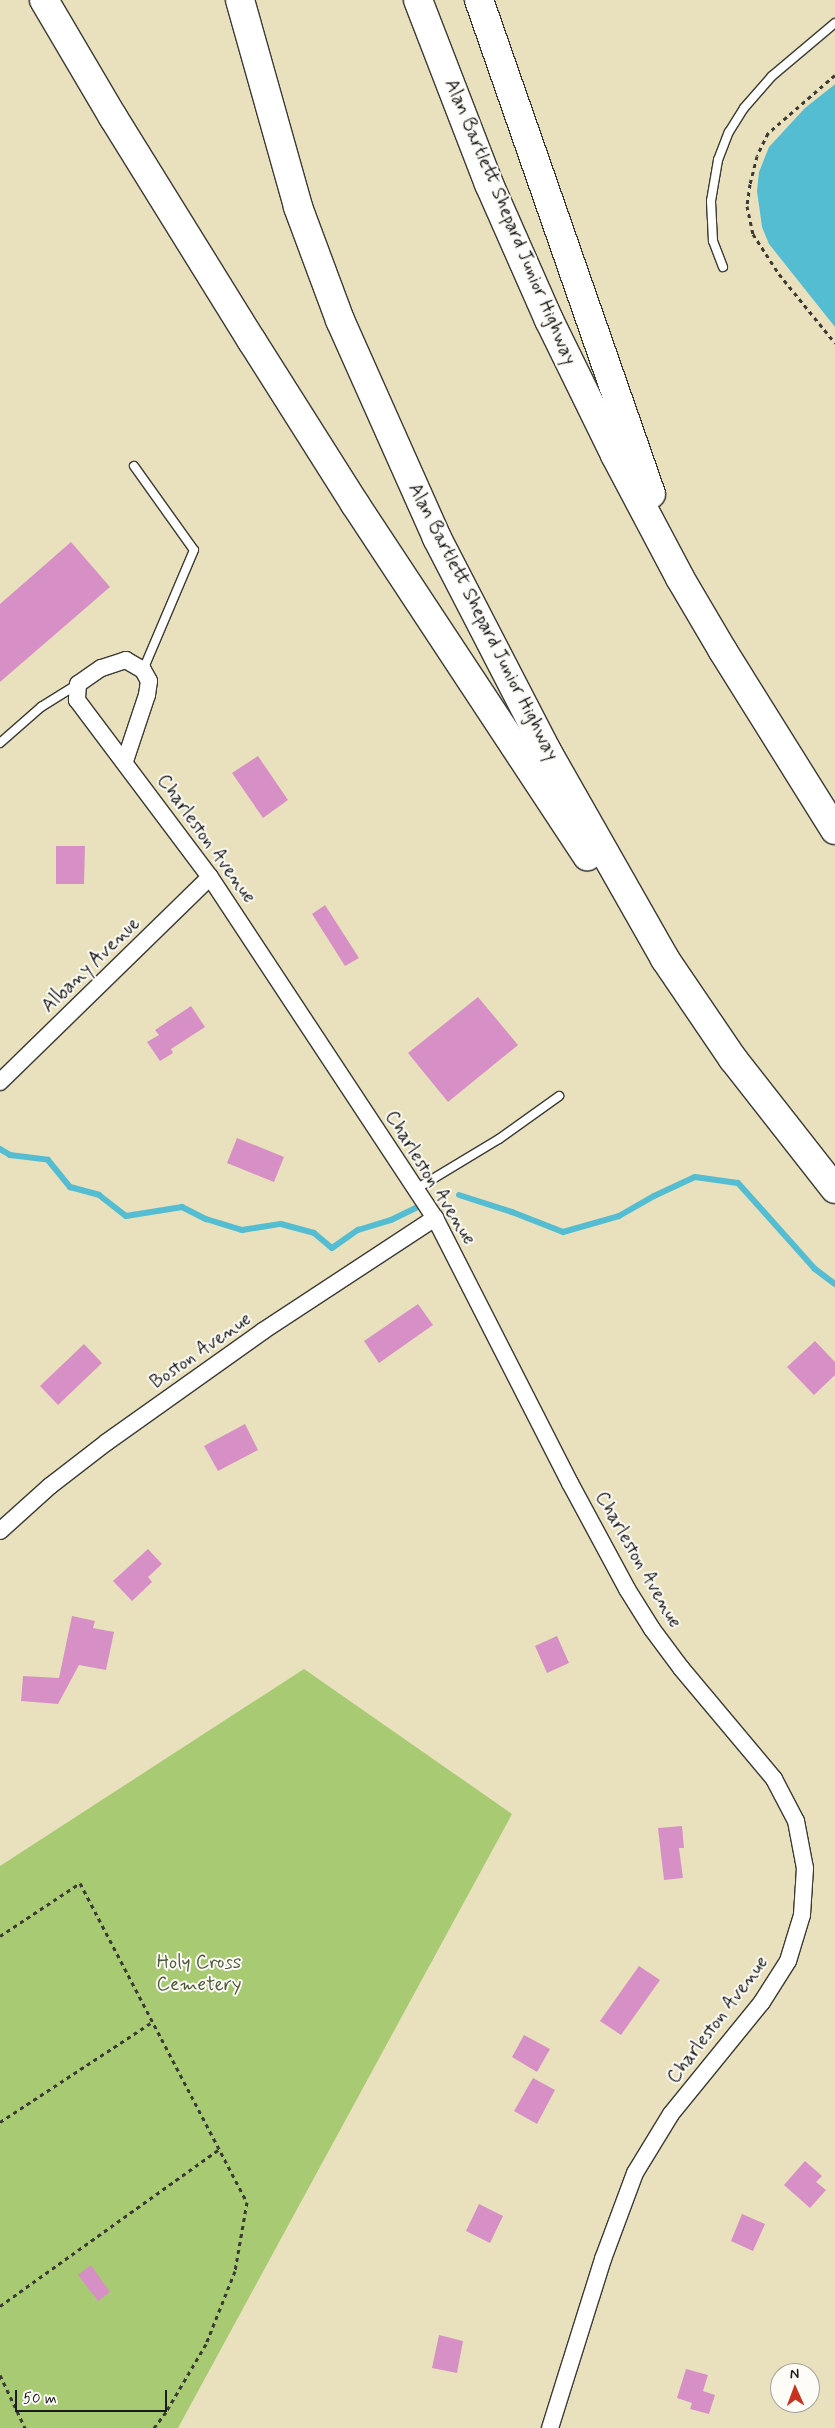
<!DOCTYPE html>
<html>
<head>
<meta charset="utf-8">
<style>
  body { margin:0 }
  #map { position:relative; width:835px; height:2428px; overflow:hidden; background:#e9e1bd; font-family:Mynerve,sans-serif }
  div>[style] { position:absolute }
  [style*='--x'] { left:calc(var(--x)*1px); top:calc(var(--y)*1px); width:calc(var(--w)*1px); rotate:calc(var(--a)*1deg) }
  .green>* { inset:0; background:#a7ca73 }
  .water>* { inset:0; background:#55bdd2 }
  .stream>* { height:6px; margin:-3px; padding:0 3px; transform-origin:3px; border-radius:3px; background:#55bdd2 }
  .building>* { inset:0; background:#d790c5 }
  .path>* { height:3px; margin-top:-1.5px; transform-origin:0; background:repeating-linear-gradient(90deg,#3b3a34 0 4px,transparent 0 8px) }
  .roads { filter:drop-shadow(1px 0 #3b3a34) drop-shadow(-1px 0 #3b3a34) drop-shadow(0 1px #3b3a34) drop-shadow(0 -1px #3b3a34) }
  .service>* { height:8px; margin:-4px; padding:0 4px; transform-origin:4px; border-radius:4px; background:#fff }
  .minor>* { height:16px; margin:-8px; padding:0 8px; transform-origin:8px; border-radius:8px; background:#fff }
  .motorway>* { height:28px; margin:-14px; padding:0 14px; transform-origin:14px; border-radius:14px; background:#fff }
  span { translate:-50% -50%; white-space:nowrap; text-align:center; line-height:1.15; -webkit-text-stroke:4px #fdfcf7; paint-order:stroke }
  .street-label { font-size:19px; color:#1c1c1c }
  .park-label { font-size:19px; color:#4d593a }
  .north { position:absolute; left:770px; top:2363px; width:50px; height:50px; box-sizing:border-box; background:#fdfcf7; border:1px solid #a3a29f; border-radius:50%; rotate:358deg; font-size:14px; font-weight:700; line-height:20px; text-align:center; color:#1c1c1c }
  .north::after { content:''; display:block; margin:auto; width:18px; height:22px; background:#c8321e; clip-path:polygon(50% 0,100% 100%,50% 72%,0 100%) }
  .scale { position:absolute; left:15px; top:2390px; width:152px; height:22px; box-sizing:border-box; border:2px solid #1c1c1c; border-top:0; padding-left:6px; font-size:15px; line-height:18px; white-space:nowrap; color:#1c1c1c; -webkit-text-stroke:4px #fdfcf7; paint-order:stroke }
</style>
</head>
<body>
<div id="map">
  <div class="green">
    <i style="clip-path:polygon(304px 1669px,512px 1814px,178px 2428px,0 2428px,0 1866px)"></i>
  </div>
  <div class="water">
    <i style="clip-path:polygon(834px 85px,835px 84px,835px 327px,769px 244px,762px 227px,757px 191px,759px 172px,769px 147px,805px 108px)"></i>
  </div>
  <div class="stream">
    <i style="--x:0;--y:1149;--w:12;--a:31"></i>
    <i style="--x:10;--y:1155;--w:38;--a:7"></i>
    <i style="--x:48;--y:1160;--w:35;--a:51"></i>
    <i style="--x:70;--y:1187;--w:30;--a:15"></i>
    <i style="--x:99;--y:1195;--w:34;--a:38"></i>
    <i style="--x:126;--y:1216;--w:57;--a:-9.1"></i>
    <i style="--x:182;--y:1207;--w:27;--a:27"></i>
    <i style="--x:206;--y:1219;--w:38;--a:17"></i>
    <i style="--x:242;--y:1230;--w:39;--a:-9"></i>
    <i style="--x:281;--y:1224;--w:34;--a:15"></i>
    <i style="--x:314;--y:1233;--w:23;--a:40"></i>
    <i style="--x:332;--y:1248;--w:32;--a:-35"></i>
    <i style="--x:358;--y:1230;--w:34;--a:-17"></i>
    <i style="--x:391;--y:1220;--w:28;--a:-26"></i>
    <i style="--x:459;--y:1195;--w:56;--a:17.8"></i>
    <i style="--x:512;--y:1212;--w:55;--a:21.4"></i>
    <i style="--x:563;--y:1232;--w:58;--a:-15.9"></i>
    <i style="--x:619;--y:1216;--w:40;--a:-29.7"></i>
    <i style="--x:654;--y:1196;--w:45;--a:-24.9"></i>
    <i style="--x:695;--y:1177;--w:43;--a:7.9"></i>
    <i style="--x:738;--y:1183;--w:115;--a:48.2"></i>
    <i style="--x:815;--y:1269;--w:25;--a:37"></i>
  </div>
  <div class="building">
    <i style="clip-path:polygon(71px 542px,110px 587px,0 682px,0 604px)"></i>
    <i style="clip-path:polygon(258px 756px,288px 800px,263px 818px,232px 773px)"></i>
    <i style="clip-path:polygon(56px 846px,85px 846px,84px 884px,56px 884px)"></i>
    <i style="clip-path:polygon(325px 905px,359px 958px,345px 966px,312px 914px)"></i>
    <i style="clip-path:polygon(478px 997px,518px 1045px,448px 1102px,408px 1053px)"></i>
    <i style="clip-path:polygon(191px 1006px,205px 1027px,171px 1049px,173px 1053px,160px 1061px,147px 1042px,159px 1035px,155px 1030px)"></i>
    <i style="clip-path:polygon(237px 1138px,284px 1157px,274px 1182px,227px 1163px)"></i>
    <i style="clip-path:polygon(418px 1304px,433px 1325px,379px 1363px,364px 1341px)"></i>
    <i style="clip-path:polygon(815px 1341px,835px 1362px,835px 1375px,814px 1395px,787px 1367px)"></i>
    <i style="clip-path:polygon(84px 1344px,102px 1363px,58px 1405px,40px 1386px)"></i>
    <i style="clip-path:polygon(245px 1424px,258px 1450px,218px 1471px,204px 1446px)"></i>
    <i style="clip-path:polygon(148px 1549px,162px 1564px,148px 1577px,152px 1582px,132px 1601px,113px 1581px)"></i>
    <i style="clip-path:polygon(72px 1616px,95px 1621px,93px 1628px,114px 1632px,106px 1670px,79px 1665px,58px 1704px,21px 1701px,23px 1676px,59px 1678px)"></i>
    <i style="clip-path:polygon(557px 1636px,569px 1663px,547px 1673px,535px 1646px)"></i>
    <i style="clip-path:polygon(682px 1826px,684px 1848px,679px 1848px,683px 1878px,664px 1880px,658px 1828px)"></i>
    <i style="clip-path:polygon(639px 1966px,660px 1980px,621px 2035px,600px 2021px)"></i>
    <i style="clip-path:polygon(524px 2035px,550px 2049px,537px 2072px,512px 2057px)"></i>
    <i style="clip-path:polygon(533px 2078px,555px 2090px,537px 2124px,514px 2111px)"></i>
    <i style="clip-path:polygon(805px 2161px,822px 2176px,816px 2182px,826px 2190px,810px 2208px,784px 2185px)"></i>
    <i style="clip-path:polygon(479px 2204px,503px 2216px,490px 2243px,466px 2231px)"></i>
    <i style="clip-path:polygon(742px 2214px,765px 2224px,753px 2251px,731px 2241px)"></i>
    <i style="clip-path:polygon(91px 2265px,110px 2292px,98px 2301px,78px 2275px)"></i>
    <i style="clip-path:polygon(439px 2335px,463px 2341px,457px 2373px,432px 2368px)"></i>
    <i style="clip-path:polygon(686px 2369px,708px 2375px,703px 2391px,715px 2395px,709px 2414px,690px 2409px,692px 2403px,677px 2398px)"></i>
  </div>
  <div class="path">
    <i style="--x:835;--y:75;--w:89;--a:139.1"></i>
    <i style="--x:768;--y:133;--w:25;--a:116"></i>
    <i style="--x:757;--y:156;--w:29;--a:104"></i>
    <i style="--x:750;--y:184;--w:22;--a:98"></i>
    <i style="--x:747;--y:206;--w:29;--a:78"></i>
    <i style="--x:753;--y:234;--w:48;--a:57"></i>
    <i style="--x:779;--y:274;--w:89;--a:50.9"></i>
    <i style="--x:0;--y:1936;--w:96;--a:-33.5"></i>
    <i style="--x:80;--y:1883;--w:360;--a:62.4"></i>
    <i style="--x:247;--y:2202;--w:70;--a:99.9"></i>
    <i style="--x:235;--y:2271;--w:79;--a:111.7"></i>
    <i style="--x:206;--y:2344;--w:79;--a:120.5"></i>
    <i style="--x:166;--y:2412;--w:20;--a:127"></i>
    <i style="--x:0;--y:2122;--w:182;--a:-33.3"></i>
    <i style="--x:0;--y:2306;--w:269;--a:-35.6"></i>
    <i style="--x:0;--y:2375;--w:59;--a:64.7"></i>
  </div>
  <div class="roads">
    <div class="service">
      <i style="--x:723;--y:267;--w:28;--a:-111"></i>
      <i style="--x:713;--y:241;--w:40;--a:-92.9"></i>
      <i style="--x:711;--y:201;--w:42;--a:-80.3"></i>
      <i style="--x:718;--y:160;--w:30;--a:-69"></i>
      <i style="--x:729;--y:132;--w:28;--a:-58"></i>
      <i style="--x:744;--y:108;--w:43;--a:-48.8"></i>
      <i style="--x:772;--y:76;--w:82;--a:-40.1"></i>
      <i style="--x:134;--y:466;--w:103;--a:54.5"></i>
      <i style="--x:194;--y:550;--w:130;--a:113"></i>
      <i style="--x:0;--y:743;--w:55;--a:-41.3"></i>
      <i style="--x:41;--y:707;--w:44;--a:-31.9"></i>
      <i style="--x:416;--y:1189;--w:97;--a:-31.1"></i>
      <i style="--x:499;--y:1139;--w:74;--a:-35.6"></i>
    </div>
    <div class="minor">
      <i style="--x:125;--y:761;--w:70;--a:-71.6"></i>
      <i style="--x:147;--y:695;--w:14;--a:-82"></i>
      <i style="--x:149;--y:681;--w:13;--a:-119"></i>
      <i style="--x:143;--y:670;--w:20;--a:-150"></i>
      <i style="--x:126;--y:660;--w:26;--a:162"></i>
      <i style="--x:101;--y:668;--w:28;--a:145"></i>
      <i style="--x:78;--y:684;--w:16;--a:94"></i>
      <i style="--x:77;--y:700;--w:221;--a:53.1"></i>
      <i style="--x:210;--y:877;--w:409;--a:56.6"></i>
      <i style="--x:435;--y:1218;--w:297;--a:63"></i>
      <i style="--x:570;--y:1483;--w:120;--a:61.7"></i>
      <i style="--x:627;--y:1589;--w:47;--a:58"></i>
      <i style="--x:652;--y:1629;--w:49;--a:53.4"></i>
      <i style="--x:681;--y:1668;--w:145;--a:50"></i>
      <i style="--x:774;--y:1779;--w:47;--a:62.4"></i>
      <i style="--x:796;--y:1821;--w:48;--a:79.2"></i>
      <i style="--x:805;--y:1868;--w:47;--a:93.7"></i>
      <i style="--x:802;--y:1915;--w:48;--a:106.9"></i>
      <i style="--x:788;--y:1961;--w:49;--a:122.4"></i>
      <i style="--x:762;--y:2002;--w:144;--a:129.1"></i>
      <i style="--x:671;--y:2114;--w:69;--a:121.4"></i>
      <i style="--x:635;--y:2173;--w:92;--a:110.4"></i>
      <i style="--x:603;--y:2259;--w:177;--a:107.4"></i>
      <i style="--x:0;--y:1082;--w:293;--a:-44.3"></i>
      <i style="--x:0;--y:1531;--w:67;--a:-42"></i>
      <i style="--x:50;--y:1486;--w:72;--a:-37.7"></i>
      <i style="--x:107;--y:1442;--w:191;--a:-35.4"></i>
      <i style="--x:263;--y:1331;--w:206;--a:-33.3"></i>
    </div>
    <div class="motorway">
      <i style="--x:44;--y:0;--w:136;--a:59.5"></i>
      <i style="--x:113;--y:117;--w:264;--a:58.2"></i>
      <i style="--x:252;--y:341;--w:193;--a:57.7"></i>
      <i style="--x:355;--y:504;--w:422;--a:56.6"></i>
      <i style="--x:240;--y:0;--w:215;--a:74.3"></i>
      <i style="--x:298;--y:207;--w:121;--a:69.6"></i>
      <i style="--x:340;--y:320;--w:239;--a:66"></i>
      <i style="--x:437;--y:538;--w:240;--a:62.7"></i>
      <i style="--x:547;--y:751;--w:239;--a:60.4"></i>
      <i style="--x:665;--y:959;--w:121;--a:55.8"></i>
      <i style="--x:733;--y:1059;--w:165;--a:51.9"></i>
      <i style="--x:418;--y:0;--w:197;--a:68.9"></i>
      <i style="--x:489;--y:184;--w:149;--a:66.2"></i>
      <i style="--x:549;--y:320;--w:150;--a:63.9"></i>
      <i style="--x:615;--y:455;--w:139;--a:62.1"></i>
      <i style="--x:680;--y:578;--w:85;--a:59.5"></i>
      <i style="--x:723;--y:651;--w:211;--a:58"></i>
      <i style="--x:479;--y:0;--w:523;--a:70.8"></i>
    </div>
  </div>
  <div class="street-label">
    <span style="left:510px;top:222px;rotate:67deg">Alan Bartlett Shepard Junior Highway</span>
    <span style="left:483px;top:622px;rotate:63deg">Alan Bartlett Shepard Junior Highway</span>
    <span style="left:206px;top:839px;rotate:54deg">Charleston Avenue</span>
    <span style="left:91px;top:965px;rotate:-44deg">Albany Avenue</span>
    <span style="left:430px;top:1178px;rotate:58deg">Charleston Avenue</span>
    <span style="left:201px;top:1351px;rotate:-35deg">Boston Avenue</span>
    <span style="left:638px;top:1560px;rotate:60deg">Charleston Avenue</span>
    <span style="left:718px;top:2020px;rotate:-53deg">Charleston Avenue</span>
  </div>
  <div class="park-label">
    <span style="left:199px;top:1974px">Holy Cross<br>Cemetery</span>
  </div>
  <div class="north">N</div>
  <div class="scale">50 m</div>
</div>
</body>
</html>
